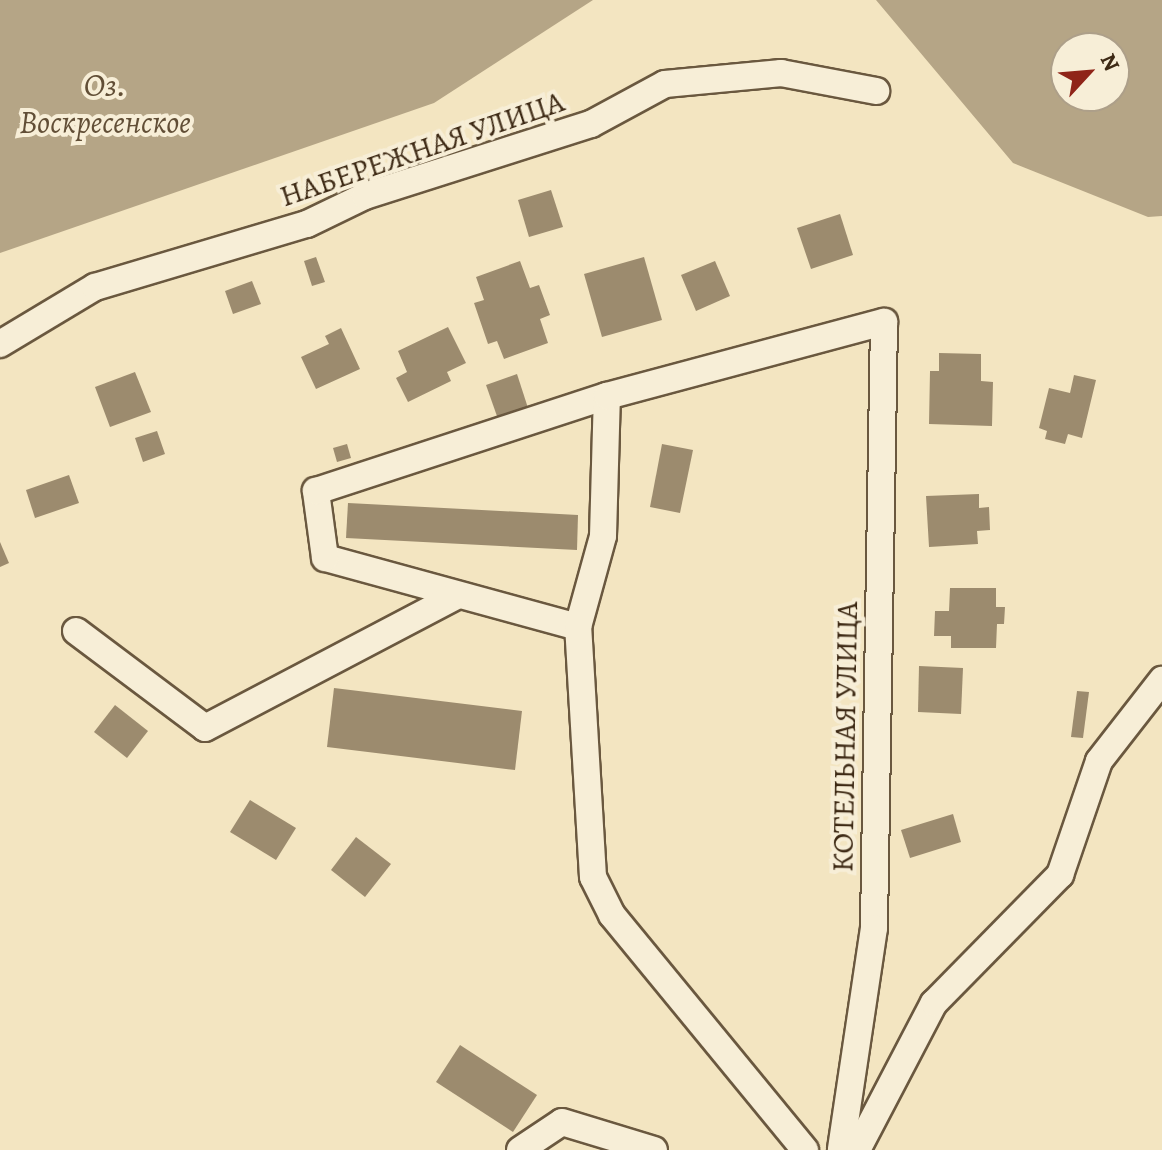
<!DOCTYPE html>
<html>
<head>
<meta charset="utf-8">
<style>
  body { margin:0 }
  #map { position:relative; width:1162px; height:1150px; overflow:hidden; background:#f3e5c1; font-family:Alegreya,serif }
  div>[style] { position:absolute }
  [style*='--x'] { left:calc(var(--x)*1px); top:calc(var(--y)*1px); width:calc(var(--w)*1px); rotate:calc(var(--a)*1deg) }
  .water>* { inset:0; background:#b5a586 }
  .building>* { inset:0; background:#9c8b6e }
  .roads { filter:drop-shadow(2px 0 #6a583f) drop-shadow(-2px 0 #6a583f) drop-shadow(0 2px #6a583f) drop-shadow(0 -2px #6a583f) }
  .minor>* { height:26px; margin:-13px; padding:0 13px; transform-origin:13px; border-radius:13px; background:#f7eed7 }
  span { translate:-50% -50%; white-space:nowrap; text-align:center; line-height:1.15; -webkit-text-stroke:8px #f7eed7; paint-order:stroke }
  .street-label { font-size:30px; color:#3d2914 }
  .water-label { font-size:32px; color:#614e36; font-style:italic }
  .north { position:absolute; left:1050px; top:32px; width:80px; height:80px; box-sizing:border-box; background:#f7eed7; border:2px solid #ad9f89; border-radius:50%; rotate:64deg; font-size:22px; font-weight:700; line-height:32px; text-align:center; color:#3d2914 }
  .north::after { content:''; display:block; margin:auto; width:28px; height:36px; background:#8f2418; clip-path:polygon(50% 0,100% 100%,50% 72%,0 100%) }
</style>
</head>
<body>
<div id="map">
  <div class="water">
    <i style="clip-path:polygon(0 0,593px 0,434px 103px,0 253px)"></i>
    <i style="clip-path:polygon(evenodd,876px 0,1162px 0,1162px 216px,1148px 217px,1013px 163px,876px 0,1114px 48px,1114px 96px,1066px 96px,1066px 48px,1114px 48px)"></i>
  </div>
  <div class="building">
    <i style="clip-path:polygon(551px 190px,563px 227px,529px 237px,518px 200px)"></i>
    <i style="clip-path:polygon(840px 214px,853px 255px,811px 269px,797px 228px)"></i>
    <i style="clip-path:polygon(316px 257px,325px 282px,312px 286px,304px 261px)"></i>
    <i style="clip-path:polygon(644px 257px,662px 320px,602px 337px,584px 274px)"></i>
    <i style="clip-path:polygon(520px 261px,530px 288px,539px 285px,550px 315px,540px 319px,548px 343px,504px 359px,497px 341px,488px 344px,474px 303px,484px 300px,476px 277px)"></i>
    <i style="clip-path:polygon(715px 261px,730px 296px,696px 311px,681px 275px)"></i>
    <i style="clip-path:polygon(252px 281px,261px 304px,233px 314px,225px 291px)"></i>
    <i style="clip-path:polygon(448px 327px,466px 363px,447px 372px,451px 381px,408px 402px,396px 378px,407px 372px,398px 351px)"></i>
    <i style="clip-path:polygon(341px 328px,360px 369px,316px 389px,301px 357px,329px 344px,325px 336px)"></i>
    <i style="clip-path:polygon(939px 353px,981px 354px,981px 381px,993px 382px,992px 426px,929px 424px,930px 371px,939px 371px)"></i>
    <i style="clip-path:polygon(135px 372px,151px 412px,110px 427px,95px 387px)"></i>
    <i style="clip-path:polygon(517px 374px,528px 408px,498px 419px,486px 385px)"></i>
    <i style="clip-path:polygon(1074px 375px,1096px 380px,1082px 438px,1068px 434px,1065px 444px,1045px 439px,1047px 431px,1039px 428px,1049px 388px,1070px 393px)"></i>
    <i style="clip-path:polygon(157px 431px,165px 454px,143px 462px,135px 438px)"></i>
    <i style="clip-path:polygon(347px 444px,351px 458px,337px 462px,333px 448px)"></i>
    <i style="clip-path:polygon(662px 444px,693px 450px,680px 513px,650px 507px)"></i>
    <i style="clip-path:polygon(69px 475px,79px 503px,35px 518px,26px 490px)"></i>
    <i style="clip-path:polygon(979px 494px,979px 508px,989px 507px,990px 530px,977px 531px,978px 544px,929px 547px,926px 496px)"></i>
    <i style="clip-path:polygon(348px 503px,578px 515px,577px 550px,346px 538px)"></i>
    <i style="clip-path:polygon(0 542px,9px 563px,0 567px)"></i>
    <i style="clip-path:polygon(950px 588px,996px 588px,996px 607px,1005px 607px,1004px 624px,997px 624px,996px 648px,951px 648px,951px 636px,934px 636px,935px 611px,949px 611px)"></i>
    <i style="clip-path:polygon(919px 666px,963px 668px,961px 714px,918px 712px)"></i>
    <i style="clip-path:polygon(334px 688px,522px 711px,515px 770px,327px 747px)"></i>
    <i style="clip-path:polygon(1077px 691px,1089px 692px,1083px 738px,1071px 737px)"></i>
    <i style="clip-path:polygon(115px 705px,148px 731px,127px 758px,94px 732px)"></i>
    <i style="clip-path:polygon(250px 800px,296px 828px,276px 860px,230px 832px)"></i>
    <i style="clip-path:polygon(953px 814px,961px 842px,910px 858px,901px 830px)"></i>
    <i style="clip-path:polygon(356px 837px,391px 864px,365px 897px,331px 870px)"></i>
    <i style="clip-path:polygon(460px 1045px,537px 1095px,513px 1132px,436px 1082px)"></i>
  </div>
  <div class="roads">
    <div class="minor">
      <i style="--x:0;--y:344;--w:111;--a:-31"></i>
      <i style="--x:95;--y:287;--w:221;--a:-16.6"></i>
      <i style="--x:307;--y:224;--w:64;--a:-25.8"></i>
      <i style="--x:365;--y:196;--w:237;--a:-17.7"></i>
      <i style="--x:591;--y:124;--w:84;--a:-28.4"></i>
      <i style="--x:665;--y:84;--w:117;--a:-5.4"></i>
      <i style="--x:781;--y:73;--w:97;--a:10.7"></i>
      <i style="--x:578;--y:627;--w:262;--a:-164.7"></i>
      <i style="--x:325;--y:558;--w:68;--a:-97.7"></i>
      <i style="--x:316;--y:491;--w:306;--a:-18.1"></i>
      <i style="--x:76;--y:631;--w:161;--a:36.9"></i>
      <i style="--x:205;--y:728;--w:286;--a:-27.7"></i>
      <i style="--x:520;--y:1150;--w:50;--a:-33.7"></i>
      <i style="--x:562;--y:1122;--w:96;--a:16.9"></i>
      <i style="--x:805;--y:1150;--w:304;--a:-129.4"></i>
      <i style="--x:612;--y:915;--w:42;--a:-116.6"></i>
      <i style="--x:593;--y:877;--w:250;--a:-93.4"></i>
      <i style="--x:578;--y:627;--w:94;--a:-74.6"></i>
      <i style="--x:603;--y:536;--w:140;--a:-88.4"></i>
      <i style="--x:607;--y:396;--w:287;--a:-15"></i>
      <i style="--x:884;--y:322;--w:606;--a:90.95"></i>
      <i style="--x:874;--y:928;--w:224;--a:98.5"></i>
      <i style="--x:857;--y:1150;--w:166;--a:-62.4"></i>
      <i style="--x:934;--y:1003;--w:180;--a:-45.5"></i>
      <i style="--x:1060;--y:875;--w:120;--a:-71.1"></i>
      <i style="--x:1099;--y:761;--w:103;--a:-52.1"></i>
    </div>
  </div>
  <div class="street-label">
    <span style="left:422px;top:149px;rotate:-19deg">НАБЕРЕЖНАЯ УЛИЦА</span>
    <span style="left:845px;top:737px;rotate:-89deg">КОТЕЛЬНАЯ УЛИЦА</span>
  </div>
  <div class="water-label">
    <span style="left:105px;top:104px">Оз.<br>Воскресенское</span>
  </div>
  <div class="north">N</div>
</div>
</body>
</html>
